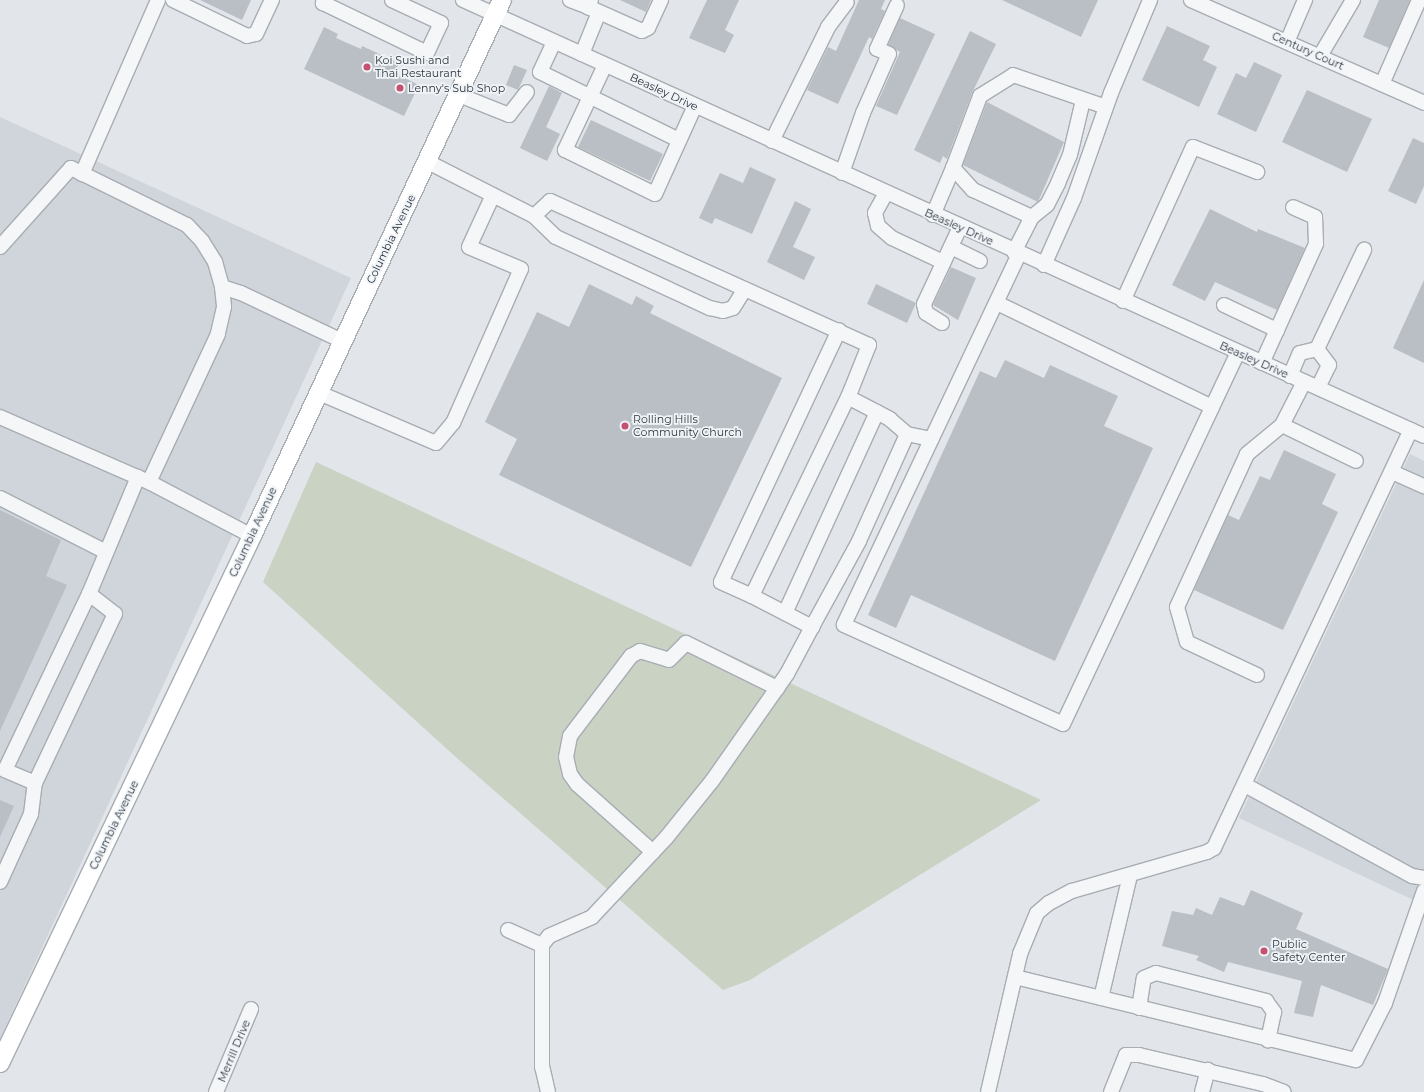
<!DOCTYPE html>
<html>
<head>
<meta charset="utf-8">
<style>
  body { margin:0 }
  #map { position:relative; width:1424px; height:1092px; overflow:hidden; background:#e2e5e9; font-family:Montserrat,sans-serif }
  div>[style] { position:absolute }
  [style*='--x'] { left:calc(var(--x)*1px); top:calc(var(--y)*1px); width:calc(var(--w)*1px); rotate:calc(var(--a)*1deg) }
  .built>* { inset:0; background:#d0d5db }
  .green>* { inset:0; background:#c9d2c3 }
  .building>* { inset:0; background:#b9bfc5 }
  .roads { filter:drop-shadow(1px 0 #a7adb3) drop-shadow(-1px 0 #a7adb3) drop-shadow(0 1px #a7adb3) drop-shadow(0 -1px #a7adb3) }
  .minor>* { height:14px; margin:-7px; padding:0 7px; transform-origin:7px; border-radius:7px; background:#f4f6f8 }
  .major>* { height:18px; margin:-9px; padding:0 9px; transform-origin:9px; border-radius:9px; background:#fff }
  .dots>* { width:11px; height:11px; translate:-50% -50%; box-sizing:border-box; border:2px solid #f1f4f7; border-radius:50% }
  span { translate:-50% -50%; white-space:nowrap; text-align:center; line-height:1.15; -webkit-text-stroke:3.5px #f1f4f7; paint-order:stroke }
  .street-label { font-size:11px; color:#2b3540 }
  .poi-label { font-size:11px; color:#2b3540 }
  .left { translate:0 -50%; text-align:left }
</style>
</head>
<body>
<div id="map">
  <div class="built">
    <i style="clip-path:polygon(0 117px,351px 278px,0 1039px)"></i>
    <i style="clip-path:polygon(1410px 454px,1424px 461px,1424px 905px,1239px 818px)"></i>
  </div>
  <div class="green">
    <i style="clip-path:polygon(316px 462px,1041px 800px,750px 980px,723px 990px,458px 759px,263px 582px)"></i>
  </div>
  <div class="building">
    <i style="clip-path:polygon(200px 0,251px 0,242px 20px)"></i>
    <i style="clip-path:polygon(620px 0,651px 0,646px 12px)"></i>
    <i style="clip-path:polygon(707px 0,739px 0,725px 30px,734px 35px,725px 53px,689px 38px)"></i>
    <i style="clip-path:polygon(859px 0,885px 0,881px 9px,885px 11px,872px 39px,869px 37px,838px 104px,807px 90px,828px 47px,836px 51px)"></i>
    <i style="clip-path:polygon(1002px 0,1098px 0,1081px 37px)"></i>
    <i style="clip-path:polygon(1379px 0,1410px 0,1389px 48px,1363px 37px)"></i>
    <i style="clip-path:polygon(900px 18px,935px 34px,897px 115px,876px 106px,900px 52px,888px 45px)"></i>
    <i style="clip-path:polygon(1167px 26px,1210px 46px,1203px 60px,1217px 67px,1199px 107px,1142px 80px)"></i>
    <i style="clip-path:polygon(324px 27px,338px 34px,336px 38px,361px 49px,362px 46px,399px 63px,394px 73px,419px 85px,404px 116px,304px 69px)"></i>
    <i style="clip-path:polygon(970px 31px,996px 44px,972px 93px,947px 159px,943px 156px,940px 163px,914px 150px)"></i>
    <i style="clip-path:polygon(1254px 62px,1282px 75px,1256px 132px,1217px 114px,1236px 73px,1246px 78px)"></i>
    <i style="clip-path:polygon(514px 65px,527px 70px,518px 90px,506px 85px)"></i>
    <i style="clip-path:polygon(549px 86px,562px 93px,546px 127px,560px 134px,547px 161px,520px 148px)"></i>
    <i style="clip-path:polygon(1307px 90px,1372px 119px,1347px 172px,1282px 142px)"></i>
    <i style="clip-path:polygon(987px 102px,1064px 142px,1038px 202px,963px 165px)"></i>
    <i style="clip-path:polygon(591px 120px,663px 154px,650px 181px,578px 147px)"></i>
    <i style="clip-path:polygon(1413px 138px,1424px 143px,1424px 186px,1416px 204px,1388px 191px)"></i>
    <i style="clip-path:polygon(750px 167px,776px 179px,752px 234px,715px 218px,712px 224px,699px 218px,720px 173px,743px 183px)"></i>
    <i style="clip-path:polygon(795px 201px,811px 209px,793px 247px,815px 257px,804px 280px,767px 262px)"></i>
    <i style="clip-path:polygon(1210px 209px,1257px 232px,1258px 229px,1305px 248px,1277px 310px,1215px 282px,1205px 301px,1172px 285px)"></i>
    <i style="clip-path:polygon(951px 267px,976px 278px,958px 320px,933px 305px)"></i>
    <i style="clip-path:polygon(1424px 280px,1424px 363px,1393px 348px)"></i>
    <i style="clip-path:polygon(589px 284px,632px 305px,636px 296px,654px 306px,650px 313px,782px 378px,691px 567px,499px 475px,517px 439px,485px 422px,537px 312px,569px 327px)"></i>
    <i style="clip-path:polygon(876px 284px,916px 303px,907px 323px,867px 304px)"></i>
    <i style="clip-path:polygon(1005px 360px,1044px 378px,1050px 365px,1118px 396px,1104px 426px,1153px 448px,1055px 661px,911px 595px,896px 628px,868px 615px,980px 371px,996px 378px)"></i>
    <i style="clip-path:polygon(1284px 450px,1336px 474px,1322px 504px,1338px 512px,1283px 630px,1194px 590px,1228px 515px,1239px 520px,1260px 476px,1270px 480px)"></i>
    <i style="clip-path:polygon(0 510px,61px 540px,46px 576px,67px 585px,0 731px)"></i>
    <i style="clip-path:polygon(0 800px,14px 806px,0 837px)"></i>
    <i style="clip-path:polygon(1251px 890px,1303px 913px,1296px 929px,1388px 969px,1373px 1005px,1321px 985px,1313px 1017px,1294px 1013px,1302px 981px,1228px 962px,1224px 972px,1196px 960px,1199px 956px,1162px 946px,1172px 911px,1193px 915px,1196px 908px,1212px 915px,1220px 897px,1244px 906px)"></i>
  </div>
  <div class="roads">
    <div class="minor">
      <i style="--x:173;--y:0;--w:82;--a:25.9"></i>
      <i style="--x:247;--y:36;--w:9;--a:-13"></i>
      <i style="--x:256;--y:34;--w:38;--a:-65"></i>
      <i style="--x:325;--y:0;--w:4;--a:124"></i>
      <i style="--x:323;--y:3;--w:115;--a:25.7"></i>
      <i style="--x:427;--y:53;--w:33;--a:-65"></i>
      <i style="--x:441;--y:23;--w:54;--a:-154.9"></i>
      <i style="--x:463;--y:0;--w:1055;--a:24.4"></i>
      <i style="--x:570;--y:0;--w:19;--a:21"></i>
      <i style="--x:591;--y:0;--w:8;--a:113"></i>
      <i style="--x:588;--y:7;--w:59;--a:24"></i>
      <i style="--x:642;--y:31;--w:7;--a:-27"></i>
      <i style="--x:648;--y:28;--w:31;--a:-65"></i>
      <i style="--x:1191;--y:0;--w:255;--a:23.8"></i>
      <i style="--x:554;--y:42;--w:33;--a:115"></i>
      <i style="--x:540;--y:72;--w:155;--a:26.1"></i>
      <i style="--x:1287;--y:42;--w:46;--a:-66.8"></i>
      <i style="--x:582;--y:54;--w:45;--a:-68"></i>
      <i style="--x:1320;--y:56;--w:65;--a:-59.5"></i>
      <i style="--x:605;--y:65;--w:94;--a:115.2"></i>
      <i style="--x:565;--y:150;--w:100;--a:26.1"></i>
      <i style="--x:655;--y:194;--w:97;--a:-65.6"></i>
      <i style="--x:1382;--y:84;--w:92;--a:-66.2"></i>
      <i style="--x:459;--y:95;--w:54;--a:21.8"></i>
      <i style="--x:509;--y:115;--w:29;--a:-52"></i>
      <i style="--x:772;--y:141;--w:127;--a:-63.8"></i>
      <i style="--x:828;--y:27;--w:31;--a:-53"></i>
      <i style="--x:428;--y:162;--w:119;--a:27"></i>
      <i style="--x:534;--y:216;--w:22;--a:-43"></i>
      <i style="--x:550;--y:201;--w:350;--a:24.3"></i>
      <i style="--x:869;--y:345;--w:48;--a:111.8"></i>
      <i style="--x:851;--y:390;--w:8;--a:113"></i>
      <i style="--x:848;--y:397;--w:221;--a:115.8"></i>
      <i style="--x:752;--y:596;--w:68;--a:27.3"></i>
      <i style="--x:812;--y:627;--w:98;--a:-61.3"></i>
      <i style="--x:859;--y:541;--w:117;--a:-65.8"></i>
      <i style="--x:907;--y:434;--w:23;--a:-139"></i>
      <i style="--x:890;--y:419;--w:47;--a:-152.4"></i>
      <i style="--x:842;--y:173;--w:64;--a:-70.7"></i>
      <i style="--x:863;--y:113;--w:64;--a:-66.2"></i>
      <i style="--x:889;--y:54;--w:13;--a:-157"></i>
      <i style="--x:877;--y:49;--w:48;--a:-65.6"></i>
      <i style="--x:82;--y:174;--w:190;--a:-66.4"></i>
      <i style="--x:886;--y:193;--w:23;--a:119"></i>
      <i style="--x:875;--y:213;--w:13;--a:77"></i>
      <i style="--x:878;--y:226;--w:18;--a:41"></i>
      <i style="--x:892;--y:238;--w:56;--a:25.2"></i>
      <i style="--x:933;--y:215;--w:51;--a:-66.9"></i>
      <i style="--x:534;--y:216;--w:30;--a:44"></i>
      <i style="--x:556;--y:237;--w:170;--a:24.8"></i>
      <i style="--x:710;--y:308;--w:13;--a:13"></i>
      <i style="--x:723;--y:311;--w:10;--a:-17"></i>
      <i style="--x:733;--y:308;--w:22;--a:-58"></i>
      <i style="--x:1032;--y:217;--w:19;--a:-39"></i>
      <i style="--x:1047;--y:205;--w:25;--a:-63"></i>
      <i style="--x:1058;--y:183;--w:30;--a:-67"></i>
      <i style="--x:1070;--y:155;--w:57;--a:-76.7"></i>
      <i style="--x:0;--y:247;--w:106;--a:-48.1"></i>
      <i style="--x:71;--y:168;--w:129;--a:26.2"></i>
      <i style="--x:187;--y:225;--w:22;--a:47"></i>
      <i style="--x:202;--y:241;--w:25;--a:58"></i>
      <i style="--x:215;--y:262;--w:26;--a:74"></i>
      <i style="--x:222;--y:287;--w:20;--a:84"></i>
      <i style="--x:224;--y:307;--w:28;--a:103"></i>
      <i style="--x:218;--y:334;--w:163;--a:115"></i>
      <i style="--x:951;--y:247;--w:32;--a:26"></i>
      <i style="--x:1014;--y:252;--w:39;--a:-63"></i>
      <i style="--x:1032;--y:217;--w:65;--a:-155.4"></i>
      <i style="--x:973;--y:190;--w:30;--a:-132"></i>
      <i style="--x:953;--y:168;--w:77;--a:-69.4"></i>
      <i style="--x:980;--y:96;--w:39;--a:-32"></i>
      <i style="--x:1013;--y:75;--w:98;--a:19"></i>
      <i style="--x:1019;--y:254;--w:410;--a:115.3"></i>
      <i style="--x:844;--y:625;--w:240;--a:24.3"></i>
      <i style="--x:1063;--y:724;--w:411;--a:-64.8"></i>
      <i style="--x:1044;--y:265;--w:73;--a:-65.9"></i>
      <i style="--x:1074;--y:198;--w:111;--a:-70.6"></i>
      <i style="--x:1111;--y:93;--w:101;--a:-67.2"></i>
      <i style="--x:222;--y:287;--w:20;--a:18"></i>
      <i style="--x:241;--y:293;--w:112;--a:25.4"></i>
      <i style="--x:1123;--y:301;--w:169;--a:-65.6"></i>
      <i style="--x:1193;--y:147;--w:69;--a:21.3"></i>
      <i style="--x:997;--y:303;--w:239;--a:25.8"></i>
      <i style="--x:1224;--y:305;--w:59;--a:25.3"></i>
      <i style="--x:942;--y:323;--w:19;--a:-148"></i>
      <i style="--x:926;--y:313;--w:9;--a:-103"></i>
      <i style="--x:924;--y:304;--w:85;--a:-64.9"></i>
      <i style="--x:1317;--y:349;--w:110;--a:-64.6"></i>
      <i style="--x:1262;--y:363;--w:131;--a:-65.6"></i>
      <i style="--x:1316;--y:244;--w:27;--a:-92"></i>
      <i style="--x:1315;--y:217;--w:24;--a:-156"></i>
      <i style="--x:1290;--y:376;--w:25;--a:-67"></i>
      <i style="--x:1300;--y:353;--w:17;--a:-13"></i>
      <i style="--x:1317;--y:349;--w:20;--a:53"></i>
      <i style="--x:1329;--y:365;--w:25;--a:116"></i>
      <i style="--x:1304;--y:382;--w:48;--a:117.1"></i>
      <i style="--x:1282;--y:425;--w:82;--a:25.9"></i>
      <i style="--x:317;--y:392;--w:129;--a:23.2"></i>
      <i style="--x:436;--y:443;--w:26;--a:-50"></i>
      <i style="--x:453;--y:423;--w:168;--a:-66.2"></i>
      <i style="--x:521;--y:269;--w:56;--a:-157.1"></i>
      <i style="--x:469;--y:247;--w:57;--a:-65.2"></i>
      <i style="--x:0;--y:417;--w:163;--a:23.6"></i>
      <i style="--x:149;--y:482;--w:116;--a:27.7"></i>
      <i style="--x:907;--y:434;--w:25;--a:12"></i>
      <i style="--x:1392;--y:472;--w:35;--a:24"></i>
      <i style="--x:0;--y:498;--w:119;--a:27"></i>
      <i style="--x:752;--y:596;--w:34;--a:-156"></i>
      <i style="--x:721;--y:582;--w:278;--a:-64.9"></i>
      <i style="--x:785;--y:613;--w:221;--a:-65.4"></i>
      <i style="--x:1257;--y:675;--w:77;--a:-154.8"></i>
      <i style="--x:1187;--y:642;--w:36;--a:-106"></i>
      <i style="--x:1177;--y:607;--w:168;--a:-65.4"></i>
      <i style="--x:1247;--y:454;--w:45;--a:-39.6"></i>
      <i style="--x:35;--y:783;--w:33;--a:-157"></i>
      <i style="--x:5;--y:770;--w:195;--a:-64.5"></i>
      <i style="--x:89;--y:594;--w:127;--a:-67.3"></i>
      <i style="--x:1245;--y:785;--w:190;--a:28.6"></i>
      <i style="--x:1412;--y:876;--w:12;--a:9"></i>
      <i style="--x:653;--y:852;--w:102;--a:-138.2"></i>
      <i style="--x:577;--y:784;--w:12;--a:-125"></i>
      <i style="--x:570;--y:774;--w:17;--a:-103"></i>
      <i style="--x:566;--y:757;--w:21;--a:-79"></i>
      <i style="--x:570;--y:736;--w:101;--a:-52.7"></i>
      <i style="--x:631;--y:656;--w:10;--a:-29"></i>
      <i style="--x:640;--y:651;--w:30;--a:17"></i>
      <i style="--x:669;--y:660;--w:24;--a:-45"></i>
      <i style="--x:686;--y:643;--w:102;--a:26.3"></i>
      <i style="--x:0;--y:882;--w:75;--a:-65.5"></i>
      <i style="--x:31;--y:814;--w:31;--a:-83"></i>
      <i style="--x:35;--y:783;--w:187;--a:-64.7"></i>
      <i style="--x:115;--y:614;--w:33;--a:-142"></i>
      <i style="--x:508;--y:930;--w:37;--a:24"></i>
      <i style="--x:1015;--y:977;--w:351;--a:13.7"></i>
      <i style="--x:1356;--y:1060;--w:64;--a:-63"></i>
      <i style="--x:1385;--y:1003;--w:119;--a:-70.8"></i>
      <i style="--x:1101;--y:998;--w:126;--a:-76.7"></i>
      <i style="--x:1139;--y:1008;--w:30;--a:-81"></i>
      <i style="--x:1144;--y:978;--w:13;--a:-23"></i>
      <i style="--x:1156;--y:973;--w:114;--a:14.3"></i>
      <i style="--x:1266;--y:1001;--w:14;--a:54"></i>
      <i style="--x:1274;--y:1012;--w:29;--a:102"></i>
      <i style="--x:216;--y:1092;--w:90;--a:-67.1"></i>
      <i style="--x:548;--y:1092;--w:26;--a:-103"></i>
      <i style="--x:542;--y:1067;--w:122;--a:-90"></i>
      <i style="--x:542;--y:945;--w:11;--a:-52"></i>
      <i style="--x:549;--y:936;--w:47;--a:-23.8"></i>
      <i style="--x:592;--y:917;--w:108;--a:-46.9"></i>
      <i style="--x:666;--y:838;--w:73;--a:-51.1"></i>
      <i style="--x:712;--y:781;--w:131;--a:-55"></i>
      <i style="--x:787;--y:674;--w:53;--a:-62"></i>
      <i style="--x:988;--y:1092;--w:142;--a:-76.9"></i>
      <i style="--x:1020;--y:954;--w:44;--a:-67.5"></i>
      <i style="--x:1037;--y:913;--w:16;--a:-40"></i>
      <i style="--x:1049;--y:903;--w:26;--a:-28"></i>
      <i style="--x:1072;--y:891;--w:141;--a:-16.1"></i>
      <i style="--x:1207;--y:852;--w:8;--a:-30"></i>
      <i style="--x:1214;--y:848;--w:462;--a:-64.8"></i>
      <i style="--x:1111;--y:1092;--w:40;--a:-68"></i>
      <i style="--x:1126;--y:1055;--w:13;--a:0"></i>
      <i style="--x:1139;--y:1055;--w:127;--a:13.2"></i>
      <i style="--x:1263;--y:1084;--w:22;--a:21"></i>
      <i style="--x:1202;--y:1092;--w:23;--a:-75"></i>
    </div>
    <div class="major">
      <i style="--x:0;--y:1063;--w:584;--a:-64.44"></i>
      <i style="--x:252;--y:536;--w:591;--a:-64.99"></i>
    </div>
  </div>
  <div class="dots">
    <i style="left:367px;top:67px;background:#c55071"></i>
    <i style="left:400px;top:88px;background:#c55071"></i>
    <i style="left:625px;top:426px;background:#c55071"></i>
    <i style="left:1264px;top:951px;background:#c55071"></i>
  </div>
  <div class="street-label">
    <span style="left:1308px;top:51px;rotate:24deg">Century Court</span>
    <span style="left:664px;top:92px;rotate:25deg">Beasley Drive</span>
    <span style="left:959px;top:227px;rotate:24deg">Beasley Drive</span>
    <span style="left:391px;top:239px;rotate:-64deg">Columbia Avenue</span>
    <span style="left:1254px;top:360px;rotate:24deg">Beasley Drive</span>
    <span style="left:253px;top:532px;rotate:-65deg">Columbia Avenue</span>
    <span style="left:114px;top:825px;rotate:-64deg">Columbia Avenue</span>
    <span style="left:234px;top:1051px;rotate:-67deg">Merrill Drive</span>
  </div>
  <div class="poi-label">
    <span class="left" style="left:375px;top:67px">Koi Sushi and<br>Thai Restaurant</span>
    <span class="left" style="left:408px;top:88px">Lenny's Sub Shop</span>
    <span class="left" style="left:633px;top:426px">Rolling Hills<br>Community Church</span>
    <span class="left" style="left:1272px;top:951px">Public<br>Safety Center</span>
  </div>
</div>
</body>
</html>
